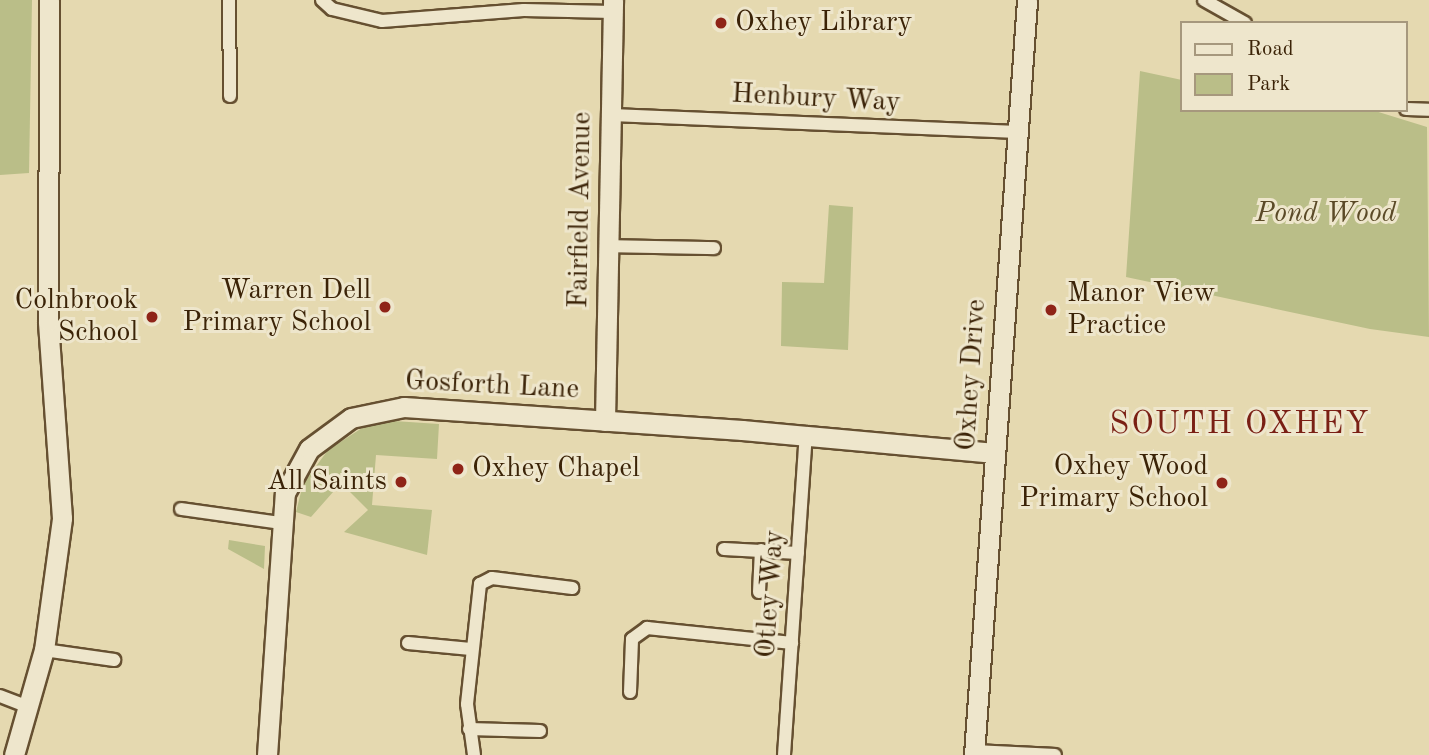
<!DOCTYPE html>
<html>
<head>
<meta charset="utf-8">
<style>
  body { margin:0 }
  #map { position:relative; width:1429px; height:755px; overflow:hidden; background:#e5d9b0; font-family:"Old Standard TT",serif }
  div>[style] { position:absolute }
  [style*='--x'] { left:calc(var(--x)*1px); top:calc(var(--y)*1px); width:calc(var(--w)*1px); rotate:calc(var(--a)*1deg) }
  .green>* { inset:0; background:#babe88 }
  .roads { filter:drop-shadow(2px 0 #665031) drop-shadow(-2px 0 #665031) drop-shadow(0 2px #665031) drop-shadow(0 -2px #665031) }
  .street>* { height:12px; margin:-6px; padding:0 6px; transform-origin:6px; border-radius:6px; background:#eee6cc }
  .secondary>* { height:19px; margin:-9.5px; padding:0 9.5px; transform-origin:9.5px; border-radius:9.5px; background:#eee6cc }
  .dots>* { width:19px; height:19px; translate:-50% -50%; box-sizing:border-box; border:4px solid #eee6cc; border-radius:50% }
  span { translate:-50% -50%; white-space:nowrap; text-align:center; line-height:1.15; -webkit-text-stroke:6px #eee6cc; paint-order:stroke }
  .poi-label { font-size:28px; color:#3b2307 }
  .left { translate:0 -50%; text-align:left }
  .right { translate:-100% -50%; text-align:right }
  .street-label { font-size:28px; color:#3b2307 }
  .park-label { font-size:28px; color:#5b4a27; font-style:italic }
  .quarter-label { font-size:32px; color:#7a1f14; letter-spacing:2px }
  .legend { position:absolute; left:1180px; top:21px; width:228px; height:91px; box-sizing:border-box; background:#eee6cc; border:2px solid #a6987d; margin:0; padding:9px 12px; list-style:none; font-size:21px; color:#3b2307 }
  .legend li { display:flex; align-items:center; gap:14px; height:35px }
  .legend b { width:35px; border:2px solid #a6987d }
</style>
</head>
<body>
<div id="map">
  <div class="green">
    <i style="clip-path:polygon(0 0,32px 0,29px 173px,0 175px)"></i>
    <i style="clip-path:polygon(1140px 71px,1182px 80px,1182px 110px,1372px 110px,1427px 127px,1429px 337px,1370px 329px,1126px 277px)"></i>
    <i style="clip-path:polygon(829px 205px,853px 207px,848px 350px,781px 346px,782px 282px,824px 283px)"></i>
    <i style="clip-path:polygon(394px 421px,439px 424px,437px 459px,376px 455px,372px 505px,432px 510px,427px 555px,344px 532px,368px 510px,341px 483px,311px 517px,296px 512px,303px 484px,328px 450px,362px 428px)"></i>
    <i style="clip-path:polygon(229px 540px,265px 546px,264px 569px,228px 549px)"></i>
  </div>
  <div class="roads">
    <div class="street">
      <i style="--x:229;--y:0;--w:96;--a:89.4"></i>
      <i style="--x:322;--y:0;--w:13;--a:42"></i>
      <i style="--x:332;--y:9;--w:51;--a:13.5"></i>
      <i style="--x:382;--y:21;--w:142;--a:-4.4"></i>
      <i style="--x:524;--y:10;--w:89;--a:1.3"></i>
      <i style="--x:1204;--y:0;--w:47;--a:29.3"></i>
      <i style="--x:1406;--y:109;--w:23;--a:2"></i>
      <i style="--x:612;--y:115;--w:406;--a:2.4"></i>
      <i style="--x:608;--y:246;--w:106;--a:1.1"></i>
      <i style="--x:181;--y:509;--w:101;--a:8"></i>
      <i style="--x:724;--y:549;--w:74;--a:3.1"></i>
      <i style="--x:759;--y:592;--w:42;--a:-87.3"></i>
      <i style="--x:408;--y:643;--w:63;--a:5.4"></i>
      <i style="--x:44;--y:650;--w:71;--a:8.1"></i>
      <i style="--x:630;--y:692;--w:53;--a:-87.8"></i>
      <i style="--x:632;--y:639;--w:19;--a:-36"></i>
      <i style="--x:647;--y:628;--w:146;--a:5.9"></i>
      <i style="--x:0;--y:696;--w:31;--a:21"></i>
      <i style="--x:469;--y:729;--w:71;--a:1.6"></i>
      <i style="--x:975;--y:751;--w:80;--a:2.9"></i>
      <i style="--x:474;--y:755;--w:51;--a:-97.8"></i>
      <i style="--x:467;--y:704;--w:121;--a:-83.8"></i>
      <i style="--x:480;--y:584;--w:13;--a:-27"></i>
      <i style="--x:492;--y:578;--w:81;--a:7.1"></i>
      <i style="--x:784;--y:755;--w:320;--a:-86.1"></i>
    </div>
    <div class="secondary">
      <i style="--x:605;--y:421;--w:421;--a:-88.9"></i>
      <i style="--x:14;--y:755;--w:109;--a:-74.1"></i>
      <i style="--x:44;--y:650;--w:133;--a:-82.2"></i>
      <i style="--x:62;--y:518;--w:197;--a:-94.1"></i>
      <i style="--x:48;--y:321;--w:321;--a:-89.8"></i>
      <i style="--x:267;--y:755;--w:263;--a:-86.1"></i>
      <i style="--x:285;--y:493;--w:50;--a:-61.4"></i>
      <i style="--x:309;--y:449;--w:52;--a:-36.4"></i>
      <i style="--x:351;--y:418;--w:54;--a:-11.7"></i>
      <i style="--x:404;--y:407;--w:339;--a:3.9"></i>
      <i style="--x:742;--y:430;--w:254;--a:5.2"></i>
      <i style="--x:974;--y:755;--w:757;--a:-85.98"></i>
    </div>
  </div>
  <div class="dots">
    <i style="left:721px;top:23px;background:#8f2418"></i>
    <i style="left:385px;top:307px;background:#8f2418"></i>
    <i style="left:1051px;top:310px;background:#8f2418"></i>
    <i style="left:152px;top:317px;background:#8f2418"></i>
    <i style="left:458px;top:469px;background:#8f2418"></i>
    <i style="left:401px;top:482px;background:#8f2418"></i>
    <i style="left:1222px;top:483px;background:#8f2418"></i>
  </div>
  <div class="poi-label">
    <span class="left" style="left:735px;top:23px">Oxhey Library</span>
    <span class="right" style="left:371px;top:307px">Warren Dell<br>Primary School</span>
    <span class="left" style="left:1067px;top:310px">Manor View<br>Practice</span>
    <span class="right" style="left:138px;top:317px">Colnbrook<br>School</span>
    <span class="right" style="left:1208px;top:483px">Oxhey Wood<br>Primary School</span>
    <span class="left" style="left:472px;top:469px">Oxhey Chapel</span>
    <span class="right" style="left:387px;top:482px">All Saints</span>
  </div>
  <div class="street-label">
    <span style="left:816px;top:99px;rotate:3deg">Henbury Way</span>
    <span style="left:581px;top:210px;rotate:-89deg">Fairfield Avenue</span>
    <span style="left:972px;top:375px;rotate:-86deg">Oxhey Drive</span>
    <span style="left:492px;top:386px;rotate:3deg">Gosforth Lane</span>
    <span style="left:771px;top:594px;rotate:-86deg">Otley Way</span>
  </div>
  <div class="park-label">
    <span style="left:1326px;top:214px">Pond Wood</span>
  </div>
  <div class="quarter-label">
    <span style="left:1240px;top:425px">SOUTH OXHEY</span>
  </div>
  <ul class="legend">
  <li><b style="height:9px;background:#eee6cc"></b>Road</li>
  <li><b style="height:19px;background:#babe88"></b>Park</li>
  </ul>
</div>
</body>
</html>
